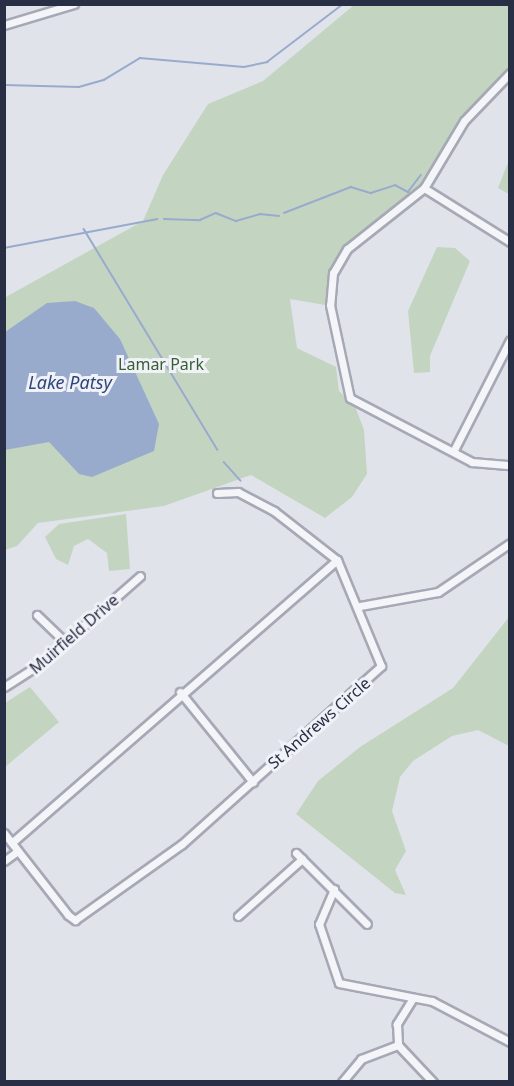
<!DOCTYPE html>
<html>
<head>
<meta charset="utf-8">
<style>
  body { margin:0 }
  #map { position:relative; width:514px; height:1086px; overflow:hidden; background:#e1e3ea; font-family:"Noto Sans",sans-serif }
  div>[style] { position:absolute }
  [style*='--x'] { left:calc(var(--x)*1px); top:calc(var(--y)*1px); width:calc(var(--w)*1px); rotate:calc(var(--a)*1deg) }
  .green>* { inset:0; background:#c3d5c1 }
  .water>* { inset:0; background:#99abcd }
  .stream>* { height:1.5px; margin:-0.75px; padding:0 0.75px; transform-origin:0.75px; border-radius:0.75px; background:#99abcd }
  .roads { filter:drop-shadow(2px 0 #a6a9b5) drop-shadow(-2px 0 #a6a9b5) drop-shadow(0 2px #a6a9b5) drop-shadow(0 -2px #a6a9b5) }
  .minor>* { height:7px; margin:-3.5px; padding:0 3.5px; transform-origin:3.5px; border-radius:3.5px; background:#f4f5f8 }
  span { translate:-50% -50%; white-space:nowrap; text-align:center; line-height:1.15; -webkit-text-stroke:6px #f0f2f8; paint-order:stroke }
  .park-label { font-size:16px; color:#366034 }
  .street-label { font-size:16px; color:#282e43 }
  .water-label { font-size:18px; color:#2e467b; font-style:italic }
  .frame { position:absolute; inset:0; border:6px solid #282e43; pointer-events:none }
</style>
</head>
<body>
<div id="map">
  <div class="green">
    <i style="clip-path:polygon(354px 5px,509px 5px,509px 69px,460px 119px,420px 184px,344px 247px,335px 260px,325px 305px,290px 299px,297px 348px,336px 367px,339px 391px,355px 406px,364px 430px,367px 474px,352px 497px,325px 518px,251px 475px,164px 506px,38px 523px,17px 546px,5px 550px,4px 298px,143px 221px,163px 175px,208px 104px,263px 81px)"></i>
    <i style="clip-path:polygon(509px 160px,509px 194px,498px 188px)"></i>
    <i style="clip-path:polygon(437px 247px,455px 248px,470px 261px,430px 356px,430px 372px,414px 373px,408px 311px)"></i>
    <i style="clip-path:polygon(126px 514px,130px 569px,109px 571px,107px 553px,88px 539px,74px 546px,68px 565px,56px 559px,45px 537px,59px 524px)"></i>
    <i style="clip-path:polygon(509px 617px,509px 746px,478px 730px,452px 736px,413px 761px,400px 777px,392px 811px,406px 851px,395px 870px,406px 895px,395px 893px,296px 814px,318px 781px,360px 747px,453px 688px)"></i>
    <i style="clip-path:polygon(30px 687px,59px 722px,5px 767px,5px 703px)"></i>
  </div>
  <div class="water">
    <i style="clip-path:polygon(75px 301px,94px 308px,120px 339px,159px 424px,154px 451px,92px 477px,79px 474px,49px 442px,5px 450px,5px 332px,47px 303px)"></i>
  </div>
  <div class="stream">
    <i style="--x:4;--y:85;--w:75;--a:1.5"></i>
    <i style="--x:79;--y:87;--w:26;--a:-16"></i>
    <i style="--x:104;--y:80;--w:42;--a:-31.4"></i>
    <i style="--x:140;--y:58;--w:104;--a:4.9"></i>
    <i style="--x:244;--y:67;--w:24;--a:-12"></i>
    <i style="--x:267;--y:62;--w:96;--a:-37.3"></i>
    <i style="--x:284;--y:213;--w:72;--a:-21.2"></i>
    <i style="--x:351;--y:187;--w:21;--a:17"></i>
    <i style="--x:371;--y:193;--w:25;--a:-18"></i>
    <i style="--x:395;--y:185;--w:15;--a:28"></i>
    <i style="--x:408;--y:192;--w:21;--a:-53"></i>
    <i style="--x:164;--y:219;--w:36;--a:2"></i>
    <i style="--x:200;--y:220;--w:17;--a:-24"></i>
    <i style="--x:216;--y:213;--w:22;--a:22"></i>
    <i style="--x:236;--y:221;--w:25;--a:-16"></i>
    <i style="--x:260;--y:214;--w:19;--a:6"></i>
    <i style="--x:84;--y:229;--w:258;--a:58.8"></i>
    <i style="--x:4;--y:248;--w:156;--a:-10.7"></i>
    <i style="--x:224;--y:462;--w:25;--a:48"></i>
  </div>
  <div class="roads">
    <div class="minor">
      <i style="--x:4;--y:25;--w:73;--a:-16.7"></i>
      <i style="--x:510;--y:73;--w:66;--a:133.8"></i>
      <i style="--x:464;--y:121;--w:78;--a:120.8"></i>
      <i style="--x:424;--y:188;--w:98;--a:141.6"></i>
      <i style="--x:347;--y:249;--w:28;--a:120"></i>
      <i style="--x:333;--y:273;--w:32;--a:95"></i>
      <i style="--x:330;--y:305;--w:95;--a:77.9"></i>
      <i style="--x:350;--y:398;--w:138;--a:27.7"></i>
      <i style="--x:472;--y:462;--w:38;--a:5"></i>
      <i style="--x:424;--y:188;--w:102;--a:32.1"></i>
      <i style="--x:454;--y:450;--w:123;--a:-63"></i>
      <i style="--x:217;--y:493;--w:21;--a:-3"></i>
      <i style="--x:238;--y:492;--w:41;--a:27.8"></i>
      <i style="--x:274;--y:511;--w:80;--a:37.9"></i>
      <i style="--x:360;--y:606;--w:79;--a:-10.2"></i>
      <i style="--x:438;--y:592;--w:87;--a:-34.2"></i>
      <i style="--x:37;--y:615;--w:39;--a:44"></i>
      <i style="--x:4;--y:687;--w:43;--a:-32.6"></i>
      <i style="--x:40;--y:664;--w:133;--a:-41.3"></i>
      <i style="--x:180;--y:692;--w:116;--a:51"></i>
      <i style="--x:4;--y:833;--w:104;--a:52"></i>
      <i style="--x:68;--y:915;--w:9;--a:36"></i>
      <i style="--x:75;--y:920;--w:131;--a:-35.4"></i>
      <i style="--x:182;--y:844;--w:267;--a:-41.8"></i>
      <i style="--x:381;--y:666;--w:115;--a:-112.5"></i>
      <i style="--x:337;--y:560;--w:431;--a:139"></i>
      <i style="--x:296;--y:853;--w:100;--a:45"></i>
      <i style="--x:4;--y:861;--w:17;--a:-36"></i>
      <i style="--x:334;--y:889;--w:38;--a:113"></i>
      <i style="--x:319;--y:924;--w:62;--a:71.3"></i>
      <i style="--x:339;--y:983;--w:95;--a:11"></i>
      <i style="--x:432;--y:1001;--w:88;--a:27.7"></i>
      <i style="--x:238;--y:916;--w:86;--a:-41.7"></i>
      <i style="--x:413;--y:998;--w:31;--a:122"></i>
      <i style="--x:397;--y:1024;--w:21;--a:87"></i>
      <i style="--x:398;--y:1045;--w:51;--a:46.6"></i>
      <i style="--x:342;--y:1082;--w:30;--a:-50"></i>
      <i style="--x:361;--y:1059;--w:40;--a:-21"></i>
    </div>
  </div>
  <div class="park-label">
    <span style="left:161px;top:364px">Lamar Park</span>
  </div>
  <div class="street-label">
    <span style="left:74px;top:634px;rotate:-41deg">Muirfield Drive</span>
    <span style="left:319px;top:723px;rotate:-41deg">St Andrews Circle</span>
  </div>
  <div class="water-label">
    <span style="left:70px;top:382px">Lake Patsy</span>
  </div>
  <div class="frame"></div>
</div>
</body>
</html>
